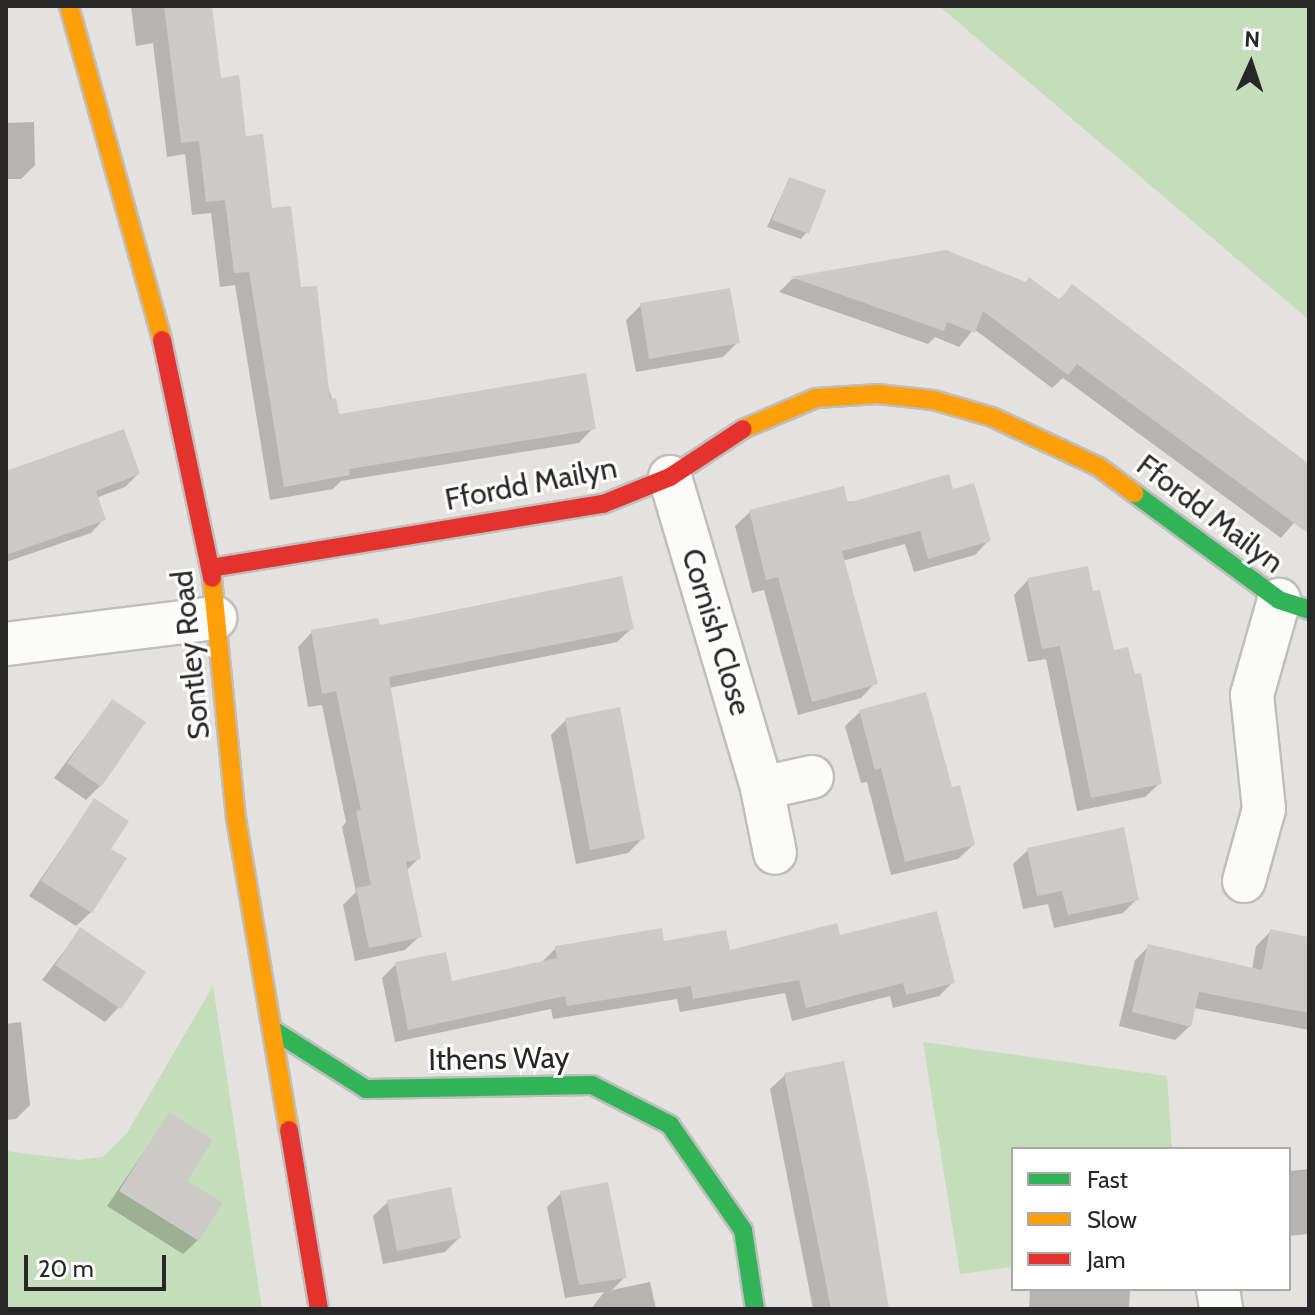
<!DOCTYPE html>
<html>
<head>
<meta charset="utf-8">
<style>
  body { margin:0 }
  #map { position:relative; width:1315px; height:1315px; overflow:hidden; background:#e4e2de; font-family:Cabin,sans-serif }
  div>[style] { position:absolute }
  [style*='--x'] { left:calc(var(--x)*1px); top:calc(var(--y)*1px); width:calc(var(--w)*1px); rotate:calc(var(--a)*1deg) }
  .green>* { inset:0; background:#c5ddba }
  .shadow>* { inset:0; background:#0003 }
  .building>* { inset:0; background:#cccac7 }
  .roads { filter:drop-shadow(2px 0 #bfbebe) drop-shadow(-2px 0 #bfbebe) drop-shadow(0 2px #bfbebe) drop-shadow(0 -2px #bfbebe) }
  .street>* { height:42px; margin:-21px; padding:0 21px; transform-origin:21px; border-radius:21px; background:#fbfbfa }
  .fast>* { height:18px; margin:-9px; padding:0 9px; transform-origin:9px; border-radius:9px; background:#30b455 }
  .slow>* { height:18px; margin:-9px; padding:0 9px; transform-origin:9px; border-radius:9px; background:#ff9f0a }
  .jam>* { height:18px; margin:-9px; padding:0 9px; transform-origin:9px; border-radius:9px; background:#e5322d }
  span { translate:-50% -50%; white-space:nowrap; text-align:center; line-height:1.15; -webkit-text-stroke:6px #fff; paint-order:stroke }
  .street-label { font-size:30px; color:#272727 }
  .frame { position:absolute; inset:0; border:8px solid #272727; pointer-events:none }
  .legend { position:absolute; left:1011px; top:1147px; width:280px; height:144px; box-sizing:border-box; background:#fff; border:2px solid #a9a9a9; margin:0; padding:10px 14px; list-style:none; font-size:24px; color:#272727 }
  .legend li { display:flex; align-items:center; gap:16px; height:40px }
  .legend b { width:40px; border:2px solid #a9a9a9 }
  .north { position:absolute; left:1211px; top:24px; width:80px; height:80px; -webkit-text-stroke:6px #fff; paint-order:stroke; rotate:3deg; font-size:22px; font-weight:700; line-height:32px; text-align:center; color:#272727 }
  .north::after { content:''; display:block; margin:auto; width:28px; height:36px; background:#272727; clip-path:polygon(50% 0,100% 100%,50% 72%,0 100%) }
  .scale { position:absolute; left:24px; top:1255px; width:142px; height:36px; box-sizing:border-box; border:4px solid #272727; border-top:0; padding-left:10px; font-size:24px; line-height:28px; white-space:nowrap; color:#272727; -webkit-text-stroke:6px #fff; paint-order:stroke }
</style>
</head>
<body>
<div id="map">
  <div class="green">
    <i style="clip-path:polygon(939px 6px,1309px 6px,1309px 320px)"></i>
    <i style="clip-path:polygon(213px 986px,262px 1309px,6px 1309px,6px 1151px,79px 1160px,103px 1157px,127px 1133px)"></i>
    <i style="clip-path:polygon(923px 1042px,1167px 1076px,1172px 1149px,1013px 1149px,1013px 1267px,960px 1274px)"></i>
  </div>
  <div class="shadow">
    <i style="clip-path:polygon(131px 6px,210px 6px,219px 80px,299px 290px,337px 416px,593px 428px,579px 443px,341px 481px,333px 489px,270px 500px,235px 285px,220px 287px,211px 213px,192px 215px,185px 154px,167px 157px,153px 43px,136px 46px)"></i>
    <i style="clip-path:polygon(34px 122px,35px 165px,21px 179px,6px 179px,6px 123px)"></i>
    <i style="clip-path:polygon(789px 179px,807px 232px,801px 239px,767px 227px)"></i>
    <i style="clip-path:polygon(946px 252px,1058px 301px,1072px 287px,1309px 466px,1309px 505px,1281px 538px,1063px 378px,1052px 388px,974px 329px,959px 347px,935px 337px,928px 344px,779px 292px,792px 279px)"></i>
    <i style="clip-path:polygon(641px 305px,738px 342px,723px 357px,636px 372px,626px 320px)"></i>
    <i style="clip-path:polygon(6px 474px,138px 474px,125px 487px,96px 498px,104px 519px,91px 533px,6px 562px)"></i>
    <i style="clip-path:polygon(951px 491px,989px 540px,975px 555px,914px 572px,905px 544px,842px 561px,875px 683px,861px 698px,798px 715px,764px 590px,752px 593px,735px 526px,750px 512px)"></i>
    <i style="clip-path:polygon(1028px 580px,1112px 652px,1160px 783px,1145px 797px,1077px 811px,1046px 659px,1028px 662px,1014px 595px)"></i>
    <i style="clip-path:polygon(378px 627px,632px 628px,617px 642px,389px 688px,419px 858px,406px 871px,420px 936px,405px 950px,355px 961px,343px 905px,356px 892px,342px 827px,346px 822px,322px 705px,308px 707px,298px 647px,312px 632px)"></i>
    <i style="clip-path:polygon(112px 701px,100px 786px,86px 800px,54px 778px)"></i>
    <i style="clip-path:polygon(860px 712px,951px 789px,973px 845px,958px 859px,891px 875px,867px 782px,861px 783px,845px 726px)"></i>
    <i style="clip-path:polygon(566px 720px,643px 838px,628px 853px,576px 864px,551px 735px)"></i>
    <i style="clip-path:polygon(94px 801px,91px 912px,76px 926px,29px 896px)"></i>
    <i style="clip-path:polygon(1028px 850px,1137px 899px,1123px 913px,1054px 928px,1048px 904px,1023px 909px,1013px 864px)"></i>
    <i style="clip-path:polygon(80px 930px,119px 1007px,105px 1022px,42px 980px)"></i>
    <i style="clip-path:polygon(1271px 931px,1309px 939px,1309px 1030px,1194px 1008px,1190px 1026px,1175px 1040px,1119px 1026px,1135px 960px,1149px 946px,1252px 970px,1256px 946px)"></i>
    <i style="clip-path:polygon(838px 938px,953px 982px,939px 996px,893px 1008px,890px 996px,792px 1021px,785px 993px,680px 1012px,677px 999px,553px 1019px,551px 1009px,395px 1042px,382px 978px,396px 964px,450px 983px,542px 962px,556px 948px,663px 943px,728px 952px)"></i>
    <i style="clip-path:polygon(21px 1022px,30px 1105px,16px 1119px,6px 1120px,6px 1024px)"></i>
    <i style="clip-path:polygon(785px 1075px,887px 1309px,813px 1309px,770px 1089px)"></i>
    <i style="clip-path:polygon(169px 1115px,198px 1240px,183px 1254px,107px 1206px)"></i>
    <i style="clip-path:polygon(1309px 1169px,1309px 1234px,1289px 1236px,1289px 1171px)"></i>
    <i style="clip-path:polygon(561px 1193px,625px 1277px,612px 1290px,650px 1282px,656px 1309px,591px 1309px,604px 1292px,565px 1298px,547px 1207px)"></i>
    <i style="clip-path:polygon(388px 1202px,459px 1238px,445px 1252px,383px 1264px,373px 1216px)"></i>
    <i style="clip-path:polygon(1030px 1289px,1130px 1289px,1129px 1309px,1029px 1309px)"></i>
  </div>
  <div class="building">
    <i style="clip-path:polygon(164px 6px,212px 6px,221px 78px,239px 75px,246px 136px,263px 134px,272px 208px,291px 206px,301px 287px,317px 286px,330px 399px,336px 398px,339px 414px,586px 373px,596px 429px,349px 469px,350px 475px,284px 487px,249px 272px,234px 273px,225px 200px,206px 202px,199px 141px,181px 143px)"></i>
    <i style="clip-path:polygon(789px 177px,826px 190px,809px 234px,772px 220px)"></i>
    <i style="clip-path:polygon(946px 250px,1026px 282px,1029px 277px,1060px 300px,1072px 284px,1309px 464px,1309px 534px,1077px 364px,1068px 375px,983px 311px,975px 333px,947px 322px,944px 331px,791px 277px)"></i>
    <i style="clip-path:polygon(730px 288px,740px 343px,649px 359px,640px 303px)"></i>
    <i style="clip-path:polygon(124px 429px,140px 474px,96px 491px,106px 520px,6px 555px,6px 471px)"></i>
    <i style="clip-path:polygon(949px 474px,953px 489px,974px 483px,991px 541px,928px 559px,920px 531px,842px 551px,878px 684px,812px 702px,778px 577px,766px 580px,749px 510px,844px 486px,848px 503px)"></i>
    <i style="clip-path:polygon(1088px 566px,1093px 591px,1100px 590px,1114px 650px,1128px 647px,1135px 674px,1141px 673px,1162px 784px,1091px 798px,1060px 646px,1042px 649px,1027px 578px)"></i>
    <i style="clip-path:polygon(622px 576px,634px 629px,389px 677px,421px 859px,406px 862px,422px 937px,369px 948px,356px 888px,371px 885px,356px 811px,361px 810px,336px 691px,322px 694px,311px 630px,378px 618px,380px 625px)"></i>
    <i style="clip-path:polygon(926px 692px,952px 787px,960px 785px,975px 845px,905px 862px,881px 768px,875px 770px,859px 710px)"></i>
    <i style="clip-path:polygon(112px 699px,146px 722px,101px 787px,67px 763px)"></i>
    <i style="clip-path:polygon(620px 707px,645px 839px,590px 850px,565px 718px)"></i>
    <i style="clip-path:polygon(94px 798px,129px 821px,111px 849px,127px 858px,92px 913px,41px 881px)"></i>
    <i style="clip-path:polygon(1124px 827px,1139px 900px,1068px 915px,1062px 891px,1037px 896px,1027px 848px)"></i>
    <i style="clip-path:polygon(937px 911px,955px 983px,906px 995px,903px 983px,806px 1008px,799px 980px,693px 999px,691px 986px,567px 1006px,565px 996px,408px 1030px,395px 962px,446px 952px,452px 981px,557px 958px,555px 946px,662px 928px,664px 941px,726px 930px,730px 950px,837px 923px,840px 935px)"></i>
    <i style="clip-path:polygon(80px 927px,146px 972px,121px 1009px,55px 965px)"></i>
    <i style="clip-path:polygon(1270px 929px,1309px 937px,1309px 1013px,1199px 992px,1191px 1027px,1132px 1012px,1148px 944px,1262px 970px)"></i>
    <i style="clip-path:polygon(844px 1061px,869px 1187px,889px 1309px,831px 1309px,784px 1073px)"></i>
    <i style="clip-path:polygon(169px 1112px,213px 1140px,187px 1181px,223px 1203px,199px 1241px,119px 1191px)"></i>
    <i style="clip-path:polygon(608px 1182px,627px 1278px,579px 1285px,560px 1191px)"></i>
    <i style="clip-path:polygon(451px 1187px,461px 1238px,397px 1251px,387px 1200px)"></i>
  </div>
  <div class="roads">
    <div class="street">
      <i style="--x:670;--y:477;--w:324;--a:73.5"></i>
      <i style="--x:762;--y:788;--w:66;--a:78.7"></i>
      <i style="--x:6;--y:644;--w:211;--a:-7.1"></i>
      <i style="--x:762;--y:788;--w:51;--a:-12.4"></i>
      <i style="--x:1244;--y:881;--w:75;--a:-74.5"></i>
      <i style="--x:1264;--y:809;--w:115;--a:-96"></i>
      <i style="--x:1252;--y:695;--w:99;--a:-74.1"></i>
      <i style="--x:1218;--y:1289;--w:20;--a:81"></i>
    </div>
    <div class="fast">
      <i style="--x:1134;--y:493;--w:180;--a:36.4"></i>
      <i style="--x:1279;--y:600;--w:32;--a:18"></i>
      <i style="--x:273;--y:1030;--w:110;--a:32.4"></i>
      <i style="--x:366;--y:1089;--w:226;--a:-1"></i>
      <i style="--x:592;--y:1085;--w:88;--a:27.1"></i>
      <i style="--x:670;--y:1125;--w:128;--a:55.2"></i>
      <i style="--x:743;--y:1230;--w:80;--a:81.4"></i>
    </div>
    <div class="slow">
      <i style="--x:69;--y:6;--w:347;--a:74.4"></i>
      <i style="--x:743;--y:429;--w:79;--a:-23"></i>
      <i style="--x:816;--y:398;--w:62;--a:-3.7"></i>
      <i style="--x:878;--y:394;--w:55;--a:6.2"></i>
      <i style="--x:933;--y:400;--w:61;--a:16.1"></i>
      <i style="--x:992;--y:417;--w:118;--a:25"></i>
      <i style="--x:1099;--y:467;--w:44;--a:36.6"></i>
      <i style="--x:212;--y:578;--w:241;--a:84.3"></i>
      <i style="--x:236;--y:818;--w:316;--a:80.4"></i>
    </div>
    <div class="jam">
      <i style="--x:162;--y:340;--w:243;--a:78.1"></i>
      <i style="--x:211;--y:568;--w:397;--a:-9.3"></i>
      <i style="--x:603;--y:504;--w:72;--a:-21.9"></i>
      <i style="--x:670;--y:477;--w:87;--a:-33.3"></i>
      <i style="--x:289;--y:1130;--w:181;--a:80.5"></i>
    </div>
  </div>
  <div class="street-label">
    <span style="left:531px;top:484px;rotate:-11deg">Ffordd Mailyn</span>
    <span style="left:1210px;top:514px;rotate:37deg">Ffordd Mailyn</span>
    <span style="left:716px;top:632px;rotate:73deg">Cornish Close</span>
    <span style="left:191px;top:655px;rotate:-96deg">Sontley Road</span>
    <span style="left:499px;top:1059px;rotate:-1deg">Ithens Way</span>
  </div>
  <div class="frame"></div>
  <ul class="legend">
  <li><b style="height:10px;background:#30b455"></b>Fast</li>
  <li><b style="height:10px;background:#ff9f0a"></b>Slow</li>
  <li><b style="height:10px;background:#e5322d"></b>Jam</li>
  </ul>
  <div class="north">N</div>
  <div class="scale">20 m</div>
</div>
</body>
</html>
